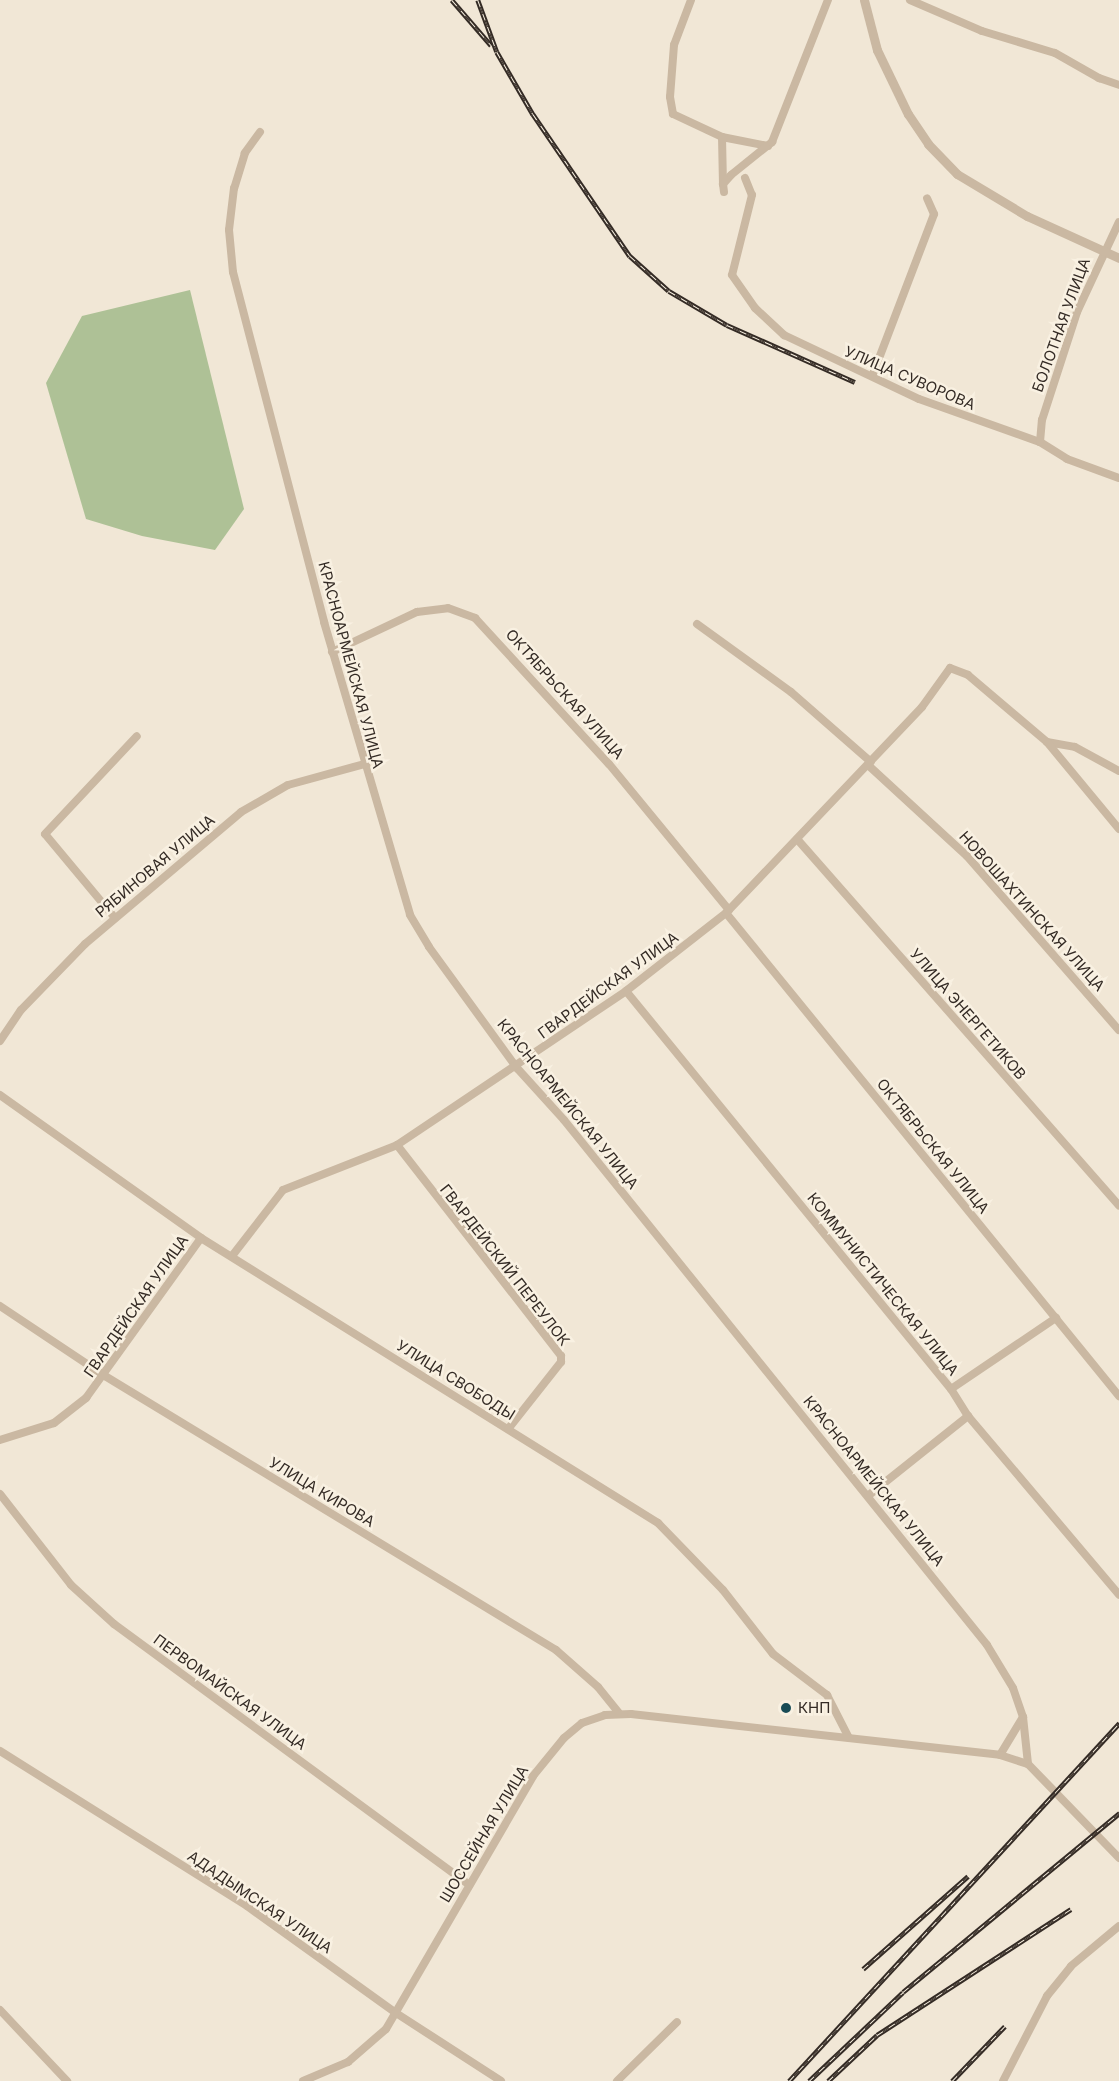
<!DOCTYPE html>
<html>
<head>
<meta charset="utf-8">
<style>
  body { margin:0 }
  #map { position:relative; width:1119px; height:2081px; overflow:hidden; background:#f1e7d6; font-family:Inter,sans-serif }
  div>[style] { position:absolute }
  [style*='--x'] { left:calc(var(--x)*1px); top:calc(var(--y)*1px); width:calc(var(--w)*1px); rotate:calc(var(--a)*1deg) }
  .green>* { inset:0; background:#aec196 }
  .minor>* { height:8px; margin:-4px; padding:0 4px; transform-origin:4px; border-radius:4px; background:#cab8a2 }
  .tertiary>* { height:9px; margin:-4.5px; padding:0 4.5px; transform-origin:4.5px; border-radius:4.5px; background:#cab8a2 }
  .rail>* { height:4.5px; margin-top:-2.25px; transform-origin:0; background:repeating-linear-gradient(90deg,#f9f1e2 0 7px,#342b25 0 14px); box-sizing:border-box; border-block:2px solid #342b25 }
  .dots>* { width:16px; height:16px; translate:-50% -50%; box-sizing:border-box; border:3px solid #f9f1e2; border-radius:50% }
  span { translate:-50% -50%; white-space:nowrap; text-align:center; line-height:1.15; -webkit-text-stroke:5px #f9f1e2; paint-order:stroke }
  .street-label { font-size:15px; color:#342b25 }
  .poi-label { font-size:15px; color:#342b25 }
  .left { translate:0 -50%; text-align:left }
</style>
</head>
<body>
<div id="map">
  <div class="green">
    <i style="clip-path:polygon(190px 290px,244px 509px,215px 550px,142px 536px,86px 519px,46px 383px,82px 316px)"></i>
  </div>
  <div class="minor">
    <i style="--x:691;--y:0;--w:48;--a:110.7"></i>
    <i style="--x:674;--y:45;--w:52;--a:94.4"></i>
    <i style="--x:670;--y:97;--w:17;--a:80"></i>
    <i style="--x:673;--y:114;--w:54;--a:25.1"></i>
    <i style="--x:722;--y:137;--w:47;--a:11.1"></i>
    <i style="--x:910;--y:0;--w:78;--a:23.3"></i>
    <i style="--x:982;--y:31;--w:76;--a:16.8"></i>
    <i style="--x:1055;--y:53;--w:51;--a:29.6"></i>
    <i style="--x:1099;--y:78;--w:21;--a:19"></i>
    <i style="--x:260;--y:132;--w:26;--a:126"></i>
    <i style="--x:245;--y:153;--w:37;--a:107"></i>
    <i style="--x:234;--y:188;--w:42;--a:96.8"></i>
    <i style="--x:229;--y:230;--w:42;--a:84.6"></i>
    <i style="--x:233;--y:272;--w:362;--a:75.4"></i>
    <i style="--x:324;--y:622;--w:305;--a:73.6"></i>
    <i style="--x:410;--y:915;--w:37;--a:59"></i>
    <i style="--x:429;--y:947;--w:150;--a:54"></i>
    <i style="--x:517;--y:1068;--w:70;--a:47.9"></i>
    <i style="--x:564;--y:1120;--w:674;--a:51.14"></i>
    <i style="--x:987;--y:1645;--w:50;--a:58.8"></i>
    <i style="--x:1013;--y:1688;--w:31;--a:71"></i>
    <i style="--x:1023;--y:1717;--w:44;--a:121.2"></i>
    <i style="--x:722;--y:137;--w:47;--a:88.8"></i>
    <i style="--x:745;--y:178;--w:18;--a:68"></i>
    <i style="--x:752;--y:195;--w:82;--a:104"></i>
    <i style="--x:732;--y:275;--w:40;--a:55.1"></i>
    <i style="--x:755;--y:308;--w:40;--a:43"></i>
    <i style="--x:784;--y:335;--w:149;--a:25.4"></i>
    <i style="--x:919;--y:399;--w:128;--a:19.6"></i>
    <i style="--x:1040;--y:442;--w:32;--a:32"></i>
    <i style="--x:1067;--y:459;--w:55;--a:20.1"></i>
    <i style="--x:724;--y:192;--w:8;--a:-97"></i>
    <i style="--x:723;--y:184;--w:12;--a:-48"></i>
    <i style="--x:731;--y:175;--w:53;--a:-38.8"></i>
    <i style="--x:772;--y:142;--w:153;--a:-68.5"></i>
    <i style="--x:873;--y:374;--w:171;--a:-69.1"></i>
    <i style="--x:934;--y:214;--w:17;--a:-114"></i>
    <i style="--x:1040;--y:442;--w:22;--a:-85"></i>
    <i style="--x:1042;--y:420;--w:114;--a:-72"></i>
    <i style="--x:1077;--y:312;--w:99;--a:-65"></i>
    <i style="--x:697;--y:624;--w:116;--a:35.9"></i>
    <i style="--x:791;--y:692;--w:106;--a:41.2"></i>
    <i style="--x:332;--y:652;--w:94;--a:-25.2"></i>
    <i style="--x:417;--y:612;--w:31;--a:-7"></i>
    <i style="--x:448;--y:608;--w:29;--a:20"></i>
    <i style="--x:475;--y:618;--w:198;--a:47.5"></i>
    <i style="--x:609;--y:764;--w:189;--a:50.6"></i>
    <i style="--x:1047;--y:742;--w:28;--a:10"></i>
    <i style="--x:1075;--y:747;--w:50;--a:28.6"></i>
    <i style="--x:868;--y:765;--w:134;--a:42.6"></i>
    <i style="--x:967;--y:856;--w:231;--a:48.9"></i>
    <i style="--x:797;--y:839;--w:488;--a:48.7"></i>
    <i style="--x:726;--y:913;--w:623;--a:50.87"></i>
    <i style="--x:115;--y:918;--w:109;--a:-129.8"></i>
    <i style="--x:45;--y:834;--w:134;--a:-46.8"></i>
    <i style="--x:626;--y:991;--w:514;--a:50.77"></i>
    <i style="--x:951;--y:1389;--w:32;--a:58"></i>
    <i style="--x:968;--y:1416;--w:234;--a:49.8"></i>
    <i style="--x:0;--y:1041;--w:37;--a:-56"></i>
    <i style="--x:21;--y:1010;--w:92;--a:-45.9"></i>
    <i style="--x:85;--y:944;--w:204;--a:-40.2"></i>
    <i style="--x:241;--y:812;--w:54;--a:-29.9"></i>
    <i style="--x:288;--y:785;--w:79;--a:-15.4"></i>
    <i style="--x:0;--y:1095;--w:247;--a:35.4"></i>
    <i style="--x:201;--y:1238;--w:539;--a:31.95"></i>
    <i style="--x:658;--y:1523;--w:93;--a:45.9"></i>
    <i style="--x:723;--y:1590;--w:81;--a:52"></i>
    <i style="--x:773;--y:1654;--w:68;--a:37.2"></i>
    <i style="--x:827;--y:1695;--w:48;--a:62.9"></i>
    <i style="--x:397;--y:1145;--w:267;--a:52.1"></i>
    <i style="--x:561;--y:1356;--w:6;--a:90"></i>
    <i style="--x:561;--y:1362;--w:85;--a:128.3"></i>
    <i style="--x:232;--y:1256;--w:83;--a:-52.3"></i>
    <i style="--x:283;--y:1190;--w:123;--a:-21.5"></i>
    <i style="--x:397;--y:1145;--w:276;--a:-33.9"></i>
    <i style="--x:626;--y:991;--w:127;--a:-38"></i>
    <i style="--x:726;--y:913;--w:284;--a:-46.4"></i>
    <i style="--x:922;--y:707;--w:48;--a:-54.3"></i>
    <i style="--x:950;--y:668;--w:19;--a:21"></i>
    <i style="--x:968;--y:675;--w:104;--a:40.3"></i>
    <i style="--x:1047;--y:742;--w:113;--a:50.4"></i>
    <i style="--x:0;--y:1306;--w:126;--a:33.7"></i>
    <i style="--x:105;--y:1376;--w:528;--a:31.28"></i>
    <i style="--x:556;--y:1650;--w:56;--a:41.4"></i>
    <i style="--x:598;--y:1687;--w:33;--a:51"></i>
    <i style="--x:951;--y:1389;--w:127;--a:-34.1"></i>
    <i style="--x:0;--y:1440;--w:57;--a:-17.5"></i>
    <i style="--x:54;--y:1423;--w:41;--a:-38"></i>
    <i style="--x:86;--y:1398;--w:197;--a:-54.3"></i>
    <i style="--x:0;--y:1494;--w:115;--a:52"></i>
    <i style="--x:71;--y:1585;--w:58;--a:42.2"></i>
    <i style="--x:114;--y:1624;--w:441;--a:36.3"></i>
    <i style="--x:869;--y:1495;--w:127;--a:-38.6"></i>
    <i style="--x:1023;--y:1717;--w:47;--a:83.9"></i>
    <i style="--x:1028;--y:1764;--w:131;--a:45.9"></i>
    <i style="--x:0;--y:1751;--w:292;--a:32.1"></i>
    <i style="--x:247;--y:1906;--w:183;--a:35.7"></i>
    <i style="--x:396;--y:2013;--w:125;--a:32.9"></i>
    <i style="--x:0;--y:2010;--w:98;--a:46.7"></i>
    <i style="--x:303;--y:2081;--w:49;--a:-22.9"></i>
    <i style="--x:348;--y:2062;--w:50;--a:-41"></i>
    <i style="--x:386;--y:2029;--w:293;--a:-59.8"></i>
    <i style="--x:533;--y:1776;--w:49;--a:-50.8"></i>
    <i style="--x:564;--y:1738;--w:23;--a:-40"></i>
    <i style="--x:582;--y:1723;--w:24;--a:-19"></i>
    <i style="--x:605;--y:1715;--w:26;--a:-2"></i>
    <i style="--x:631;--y:1714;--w:371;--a:6.3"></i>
    <i style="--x:1000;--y:1755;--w:29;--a:18"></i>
    <i style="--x:617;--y:2081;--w:84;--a:-44.5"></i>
    <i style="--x:1003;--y:2081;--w:96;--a:-62.6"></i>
    <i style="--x:1047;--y:1996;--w:38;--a:-51"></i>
    <i style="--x:1071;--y:1966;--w:62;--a:-39.8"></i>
  </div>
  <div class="tertiary">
    <i style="--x:864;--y:0;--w:52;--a:75.4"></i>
    <i style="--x:877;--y:50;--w:71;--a:64.2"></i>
    <i style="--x:908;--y:114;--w:36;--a:56"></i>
    <i style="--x:928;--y:144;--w:42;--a:46"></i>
    <i style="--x:957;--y:174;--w:82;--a:31"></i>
    <i style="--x:1027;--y:216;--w:101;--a:24.5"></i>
  </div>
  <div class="rail">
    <i style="--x:452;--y:0;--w:60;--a:49.1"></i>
    <i style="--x:478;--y:0;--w:55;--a:69.9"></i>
    <i style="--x:497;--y:52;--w:72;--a:59.9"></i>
    <i style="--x:533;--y:114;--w:172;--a:55.7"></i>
    <i style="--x:630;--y:256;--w:52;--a:41.9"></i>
    <i style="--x:669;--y:291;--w:67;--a:30.4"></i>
    <i style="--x:727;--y:325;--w:140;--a:24"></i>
    <i style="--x:863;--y:1969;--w:140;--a:-41.5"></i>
    <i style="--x:789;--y:2081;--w:487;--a:-47.3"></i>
    <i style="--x:809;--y:2081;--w:129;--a:-43.4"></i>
    <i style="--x:903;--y:1992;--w:281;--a:-39.6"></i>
    <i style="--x:828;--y:2081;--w:67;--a:-43.2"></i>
    <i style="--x:877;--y:2035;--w:231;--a:-33"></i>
    <i style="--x:952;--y:2081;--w:76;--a:-46.1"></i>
  </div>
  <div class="dots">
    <i style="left:786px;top:1708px;background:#194c56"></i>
  </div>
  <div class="street-label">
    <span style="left:1061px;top:325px;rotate:-70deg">БОЛОТНАЯ УЛИЦА</span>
    <span style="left:910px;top:378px;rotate:23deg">УЛИЦА СУВОРОВА</span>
    <span style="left:351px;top:665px;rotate:75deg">КРАСНОАРМЕЙСКАЯ УЛИЦА</span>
    <span style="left:565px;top:694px;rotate:48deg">ОКТЯБРЬСКАЯ УЛИЦА</span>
    <span style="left:155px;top:866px;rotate:-40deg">РЯБИНОВАЯ УЛИЦА</span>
    <span style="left:1032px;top:911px;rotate:48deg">НОВОШАХТИНСКАЯ УЛИЦА</span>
    <span style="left:608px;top:985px;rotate:-36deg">ГВАРДЕЙСКАЯ УЛИЦА</span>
    <span style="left:968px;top:1014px;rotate:49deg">УЛИЦА ЭНЕРГЕТИКОВ</span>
    <span style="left:568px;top:1104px;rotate:51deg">КРАСНОАРМЕЙСКАЯ УЛИЦА</span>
    <span style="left:933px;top:1146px;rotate:51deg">ОКТЯБРЬСКАЯ УЛИЦА</span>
    <span style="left:505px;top:1265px;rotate:52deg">ГВАРДЕЙСКИЙ ПЕРЕУЛОК</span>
    <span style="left:883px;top:1284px;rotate:51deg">КОММУНИСТИЧЕСКАЯ УЛИЦА</span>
    <span style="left:136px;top:1306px;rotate:-55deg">ГВАРДЕЙСКАЯ УЛИЦА</span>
    <span style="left:456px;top:1380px;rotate:32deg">УЛИЦА СВОБОДЫ</span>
    <span style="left:874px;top:1481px;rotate:51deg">КРАСНОАРМЕЙСКАЯ УЛИЦА</span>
    <span style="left:322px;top:1492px;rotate:31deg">УЛИЦА КИРОВА</span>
    <span style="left:230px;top:1692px;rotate:36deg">ПЕРВОМАЙСКАЯ УЛИЦА</span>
    <span style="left:484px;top:1834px;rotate:-59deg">ШОССЕЙНАЯ УЛИЦА</span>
    <span style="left:260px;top:1902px;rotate:34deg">АДАДЫМСКАЯ УЛИЦА</span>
  </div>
  <div class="poi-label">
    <span class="left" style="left:798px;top:1708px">КНП</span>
  </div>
</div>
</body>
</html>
